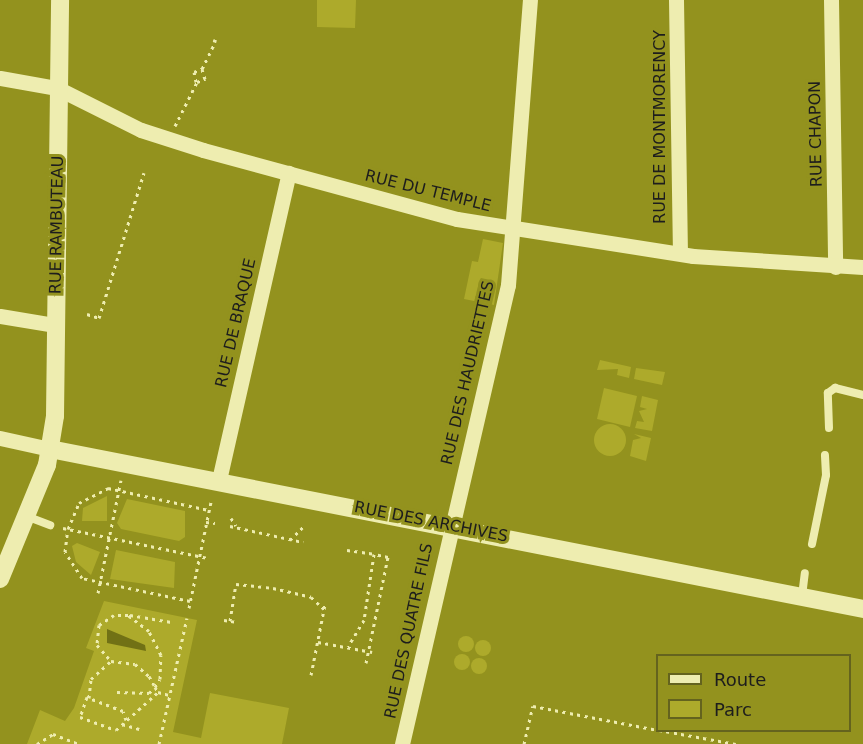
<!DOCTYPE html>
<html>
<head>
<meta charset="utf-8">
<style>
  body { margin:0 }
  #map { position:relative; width:863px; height:744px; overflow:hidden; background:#93921e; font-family:"DejaVu Sans",sans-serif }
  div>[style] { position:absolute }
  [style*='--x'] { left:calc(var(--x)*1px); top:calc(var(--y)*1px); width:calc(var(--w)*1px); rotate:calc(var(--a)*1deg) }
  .green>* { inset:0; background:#adaa2b }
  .round { border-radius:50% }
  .water>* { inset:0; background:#717115 }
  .path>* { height:3px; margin-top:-1.5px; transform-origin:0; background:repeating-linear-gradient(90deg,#eeedb0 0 3px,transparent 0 7.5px) }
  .service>* { height:8px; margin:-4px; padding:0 4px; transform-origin:4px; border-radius:4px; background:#eeedb0 }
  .minor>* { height:15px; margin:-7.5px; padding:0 7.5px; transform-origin:7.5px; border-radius:7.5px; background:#eeedb0 }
  .tertiary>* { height:18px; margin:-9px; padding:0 9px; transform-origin:9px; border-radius:9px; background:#eeedb0 }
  span { translate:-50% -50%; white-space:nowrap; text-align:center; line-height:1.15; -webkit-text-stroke:6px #93921e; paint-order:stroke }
  .street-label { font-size:16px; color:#1d1d1d }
  .legend { position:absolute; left:656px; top:654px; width:195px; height:78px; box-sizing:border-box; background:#93921e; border:2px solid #64631e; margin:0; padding:8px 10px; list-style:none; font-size:18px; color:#1d1d1d }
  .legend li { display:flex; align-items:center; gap:12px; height:30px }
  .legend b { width:30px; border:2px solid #64631e }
</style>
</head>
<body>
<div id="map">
  <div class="green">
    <i style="clip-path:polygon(317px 0,356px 0,355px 28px,317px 27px)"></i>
    <i style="clip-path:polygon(483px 239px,503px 243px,494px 305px,464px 299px,472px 261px,478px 262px)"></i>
    <i style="clip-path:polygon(600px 360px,631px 367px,629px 378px,617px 375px,618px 369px,597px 370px)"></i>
    <i style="clip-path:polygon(636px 368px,665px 372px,662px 385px,634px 379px)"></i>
    <i style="clip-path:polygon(604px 388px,637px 396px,630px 427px,597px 419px)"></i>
    <i style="clip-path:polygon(642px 396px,658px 400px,652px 431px,635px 428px,637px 421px,644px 422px,639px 411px,647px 409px,640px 407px)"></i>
    <i class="round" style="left:594px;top:424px;width:32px;height:32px"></i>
    <i style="clip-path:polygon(634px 434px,651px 438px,646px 461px,630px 456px,633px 440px,641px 438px)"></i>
    <i style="clip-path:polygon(107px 496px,107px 521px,82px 521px,83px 508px)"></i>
    <i style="clip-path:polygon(127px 499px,185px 511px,185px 537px,179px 541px,121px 529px,117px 523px)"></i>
    <i style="clip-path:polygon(77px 543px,100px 552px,91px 575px,76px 562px,72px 546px)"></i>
    <i style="clip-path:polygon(116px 550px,175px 562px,174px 588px,110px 579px)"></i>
    <i style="clip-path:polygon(104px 601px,197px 620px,173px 732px,201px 738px,210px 693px,289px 708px,282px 744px,27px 744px,40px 710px,65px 721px,74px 708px,94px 651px,86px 648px)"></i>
    <i class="round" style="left:458px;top:636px;width:16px;height:16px"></i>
    <i class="round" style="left:475px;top:640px;width:16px;height:16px"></i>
    <i class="round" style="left:454px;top:654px;width:16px;height:16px"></i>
    <i class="round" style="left:471px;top:658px;width:16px;height:16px"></i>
  </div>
  <div class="water">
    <i style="clip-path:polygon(107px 629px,145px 645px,146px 651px,107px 643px)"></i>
  </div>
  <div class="path">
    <i style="--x:196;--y:82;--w:10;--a:-101"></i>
    <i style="--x:194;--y:72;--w:9;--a:-21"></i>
    <i style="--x:175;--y:126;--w:49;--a:-63.4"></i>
    <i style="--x:197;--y:82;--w:9;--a:-21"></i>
    <i style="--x:205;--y:79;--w:10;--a:-107"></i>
    <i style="--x:202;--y:69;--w:30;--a:-64"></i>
    <i style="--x:215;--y:42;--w:3;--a:-90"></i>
    <i style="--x:215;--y:39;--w:4;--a:104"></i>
    <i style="--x:87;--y:314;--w:13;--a:18"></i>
    <i style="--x:99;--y:318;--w:152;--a:-72.8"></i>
    <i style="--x:231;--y:518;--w:9;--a:58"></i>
    <i style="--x:206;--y:522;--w:9;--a:6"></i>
    <i style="--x:230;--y:526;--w:75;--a:12.4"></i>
    <i style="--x:63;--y:528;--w:148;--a:11.7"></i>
    <i style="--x:290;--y:540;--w:18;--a:-45"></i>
    <i style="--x:347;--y:550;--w:27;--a:8"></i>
    <i style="--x:374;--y:554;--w:67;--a:98.6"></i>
    <i style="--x:364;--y:620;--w:31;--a:121"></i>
    <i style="--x:273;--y:588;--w:39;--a:13"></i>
    <i style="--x:311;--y:597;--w:18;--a:43"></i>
    <i style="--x:98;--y:593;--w:115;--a:-78.5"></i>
    <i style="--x:190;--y:601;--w:110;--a:-168"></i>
    <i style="--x:82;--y:578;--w:31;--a:-123"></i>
    <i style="--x:65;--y:552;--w:23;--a:-83"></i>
    <i style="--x:68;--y:529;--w:28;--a:-67"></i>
    <i style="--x:79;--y:503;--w:33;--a:-27"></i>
    <i style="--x:108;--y:488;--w:103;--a:12.3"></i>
    <i style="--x:189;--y:608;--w:108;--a:-78.3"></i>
    <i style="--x:130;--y:615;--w:42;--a:9.7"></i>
    <i style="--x:224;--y:620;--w:12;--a:9"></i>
    <i style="--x:230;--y:621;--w:37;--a:-81"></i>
    <i style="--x:236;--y:584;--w:37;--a:6"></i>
    <i style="--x:318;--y:642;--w:55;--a:10.5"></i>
    <i style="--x:366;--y:663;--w:108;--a:-78.3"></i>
    <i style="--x:388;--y:557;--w:14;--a:-168"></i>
    <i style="--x:311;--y:675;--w:72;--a:-78.8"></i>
    <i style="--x:117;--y:692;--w:32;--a:2"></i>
    <i style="--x:149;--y:693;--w:8;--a:-45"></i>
    <i style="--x:155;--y:687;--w:9;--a:-58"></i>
    <i style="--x:160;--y:679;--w:24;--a:-88"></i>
    <i style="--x:161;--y:655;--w:27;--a:-117"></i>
    <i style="--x:149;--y:631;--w:26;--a:-143"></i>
    <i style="--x:128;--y:615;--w:14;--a:180"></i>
    <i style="--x:114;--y:615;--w:18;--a:146"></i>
    <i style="--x:99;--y:625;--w:20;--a:96"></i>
    <i style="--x:97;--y:645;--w:21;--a:49"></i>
    <i style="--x:111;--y:661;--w:24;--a:7"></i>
    <i style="--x:135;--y:664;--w:18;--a:41"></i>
    <i style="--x:149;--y:676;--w:13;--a:61"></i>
    <i style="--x:155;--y:687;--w:6;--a:59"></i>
    <i style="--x:158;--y:692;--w:11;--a:15"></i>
    <i style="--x:89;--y:698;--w:19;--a:-84"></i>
    <i style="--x:91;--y:679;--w:27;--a:-42"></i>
    <i style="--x:126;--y:720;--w:9;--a:-108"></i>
    <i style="--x:123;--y:711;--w:39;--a:-159"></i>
    <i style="--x:87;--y:697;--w:21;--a:109"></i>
    <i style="--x:80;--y:717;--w:38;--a:20"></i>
    <i style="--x:116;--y:730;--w:57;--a:-42.1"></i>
    <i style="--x:122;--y:724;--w:18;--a:16"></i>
    <i style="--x:659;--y:730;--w:78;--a:10.3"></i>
    <i style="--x:37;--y:744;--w:19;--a:-32"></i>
    <i style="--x:53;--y:734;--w:28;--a:21"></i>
    <i style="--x:159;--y:744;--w:129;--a:-77.5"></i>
    <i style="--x:524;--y:744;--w:39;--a:-77"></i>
    <i style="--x:533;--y:706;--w:127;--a:10.9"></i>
  </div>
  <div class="service">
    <i style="--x:829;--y:428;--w:35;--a:-92"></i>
    <i style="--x:828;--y:393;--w:9;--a:-36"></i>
    <i style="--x:835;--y:388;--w:29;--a:14"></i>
    <i style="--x:26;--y:516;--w:26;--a:21"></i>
    <i style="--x:812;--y:544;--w:70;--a:-78.5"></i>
    <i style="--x:826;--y:475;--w:20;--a:-93"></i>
    <i style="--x:802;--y:596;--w:23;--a:-83"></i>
  </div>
  <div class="minor">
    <i style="--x:676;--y:0;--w:253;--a:89.1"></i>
    <i style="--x:831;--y:0;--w:267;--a:89.1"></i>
    <i style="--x:0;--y:78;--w:58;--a:10"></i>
    <i style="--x:57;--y:88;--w:94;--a:26.6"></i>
    <i style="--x:141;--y:130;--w:65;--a:17.9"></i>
    <i style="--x:203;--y:150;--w:263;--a:15.2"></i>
    <i style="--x:457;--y:219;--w:239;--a:8.9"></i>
    <i style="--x:693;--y:256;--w:170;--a:3.7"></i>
    <i style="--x:0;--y:316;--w:56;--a:9.3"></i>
    <i style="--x:0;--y:438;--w:51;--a:12.4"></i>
    <i style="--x:219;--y:480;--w:315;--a:-77.2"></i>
    <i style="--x:402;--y:744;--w:471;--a:-77"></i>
    <i style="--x:508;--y:285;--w:286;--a:-85.6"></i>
  </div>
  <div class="tertiary">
    <i style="--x:50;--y:449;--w:829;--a:11.13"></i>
    <i style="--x:0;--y:579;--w:123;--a:-67.6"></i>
    <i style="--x:47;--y:465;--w:50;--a:-80.7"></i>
    <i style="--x:55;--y:416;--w:416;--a:-89.3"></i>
  </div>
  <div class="street-label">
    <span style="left:660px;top:127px;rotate:-90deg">RUE DE MONTMORENCY</span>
    <span style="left:816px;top:134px;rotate:-91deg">RUE CHAPON</span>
    <span style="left:428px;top:191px;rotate:14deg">RUE DU TEMPLE</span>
    <span style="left:57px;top:225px;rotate:-89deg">RUE RAMBUTEAU</span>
    <span style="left:236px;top:323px;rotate:-77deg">RUE DE BRAQUE</span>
    <span style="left:468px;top:373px;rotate:-77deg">RUE DES HAUDRIETTES</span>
    <span style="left:431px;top:522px;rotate:11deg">RUE DES ARCHIVES</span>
    <span style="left:409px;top:631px;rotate:-78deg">RUE DES QUATRE FILS</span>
  </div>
  <ul class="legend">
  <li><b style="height:8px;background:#eeedb0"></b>Route</li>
  <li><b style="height:16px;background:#adaa2b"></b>Parc</li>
  </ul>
</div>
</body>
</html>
